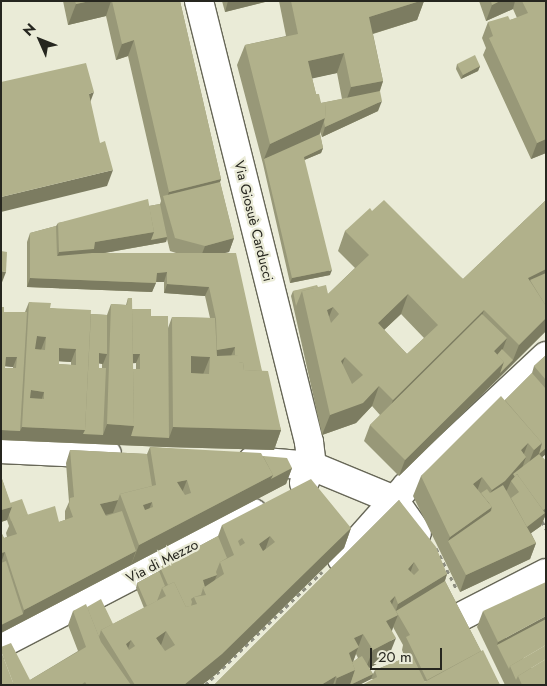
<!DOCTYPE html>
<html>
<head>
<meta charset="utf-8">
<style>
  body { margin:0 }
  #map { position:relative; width:547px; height:686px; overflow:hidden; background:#eaebd7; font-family:Jost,sans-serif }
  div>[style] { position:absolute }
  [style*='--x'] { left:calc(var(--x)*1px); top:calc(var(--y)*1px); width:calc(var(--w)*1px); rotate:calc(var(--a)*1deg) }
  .path>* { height:3px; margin-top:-1.5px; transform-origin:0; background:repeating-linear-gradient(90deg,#8d8e80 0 4px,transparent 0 8px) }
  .roads { filter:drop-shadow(1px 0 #676757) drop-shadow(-1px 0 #676757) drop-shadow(0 1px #676757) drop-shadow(0 -1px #676757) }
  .minor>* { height:28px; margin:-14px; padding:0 14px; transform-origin:14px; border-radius:14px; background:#fff }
  .wall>* { inset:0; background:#989878 }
  .shaded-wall>* { inset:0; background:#7c7c61 }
  .building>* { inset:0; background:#b1b18b }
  span { translate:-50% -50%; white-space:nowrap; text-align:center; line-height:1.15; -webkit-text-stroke:4.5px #eaebd7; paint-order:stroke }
  .street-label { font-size:14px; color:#26261f }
  .frame { position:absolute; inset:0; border:2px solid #26261f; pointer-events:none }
  .north { position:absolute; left:15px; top:15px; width:50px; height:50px; -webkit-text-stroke:4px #eaebd7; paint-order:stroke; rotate:314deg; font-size:14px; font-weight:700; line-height:20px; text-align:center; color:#26261f }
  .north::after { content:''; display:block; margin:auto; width:18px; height:22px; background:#26261f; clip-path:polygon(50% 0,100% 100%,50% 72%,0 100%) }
  .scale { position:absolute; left:370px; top:648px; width:72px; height:22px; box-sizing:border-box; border:2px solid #26261f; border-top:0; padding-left:6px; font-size:15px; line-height:18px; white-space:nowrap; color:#26261f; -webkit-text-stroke:4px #eaebd7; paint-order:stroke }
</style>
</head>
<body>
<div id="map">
  <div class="path">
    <i style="--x:542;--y:521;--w:9;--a:63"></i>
    <i style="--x:436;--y:548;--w:47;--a:63.4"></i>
    <i style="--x:205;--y:685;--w:163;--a:-44"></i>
  </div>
  <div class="roads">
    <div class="minor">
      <i style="--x:199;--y:1;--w:455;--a:76"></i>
      <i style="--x:309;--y:442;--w:24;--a:83"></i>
      <i style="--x:312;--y:466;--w:60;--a:-175.2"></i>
      <i style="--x:1;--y:449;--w:106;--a:2.7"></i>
      <i style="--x:304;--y:483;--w:19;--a:-65"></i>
      <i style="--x:312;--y:466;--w:89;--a:22.5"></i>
      <i style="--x:394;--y:500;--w:40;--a:55.1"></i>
      <i style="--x:342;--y:559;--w:98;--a:-48.3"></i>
      <i style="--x:407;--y:486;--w:190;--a:-43.1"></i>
      <i style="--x:462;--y:616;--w:94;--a:-27.1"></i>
      <i style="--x:1;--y:644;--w:284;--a:-27.5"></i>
    </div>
  </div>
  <div class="wall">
    <i style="clip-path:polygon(evenodd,63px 1px,180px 1px,221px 179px,220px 182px,234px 238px,229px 252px,223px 253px,281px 430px,274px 450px,166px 447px,1px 440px,1px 307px,4px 312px,25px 312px,29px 302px,50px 308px,91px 314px,107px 315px,111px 304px,126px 305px,128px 298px,132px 309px,151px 316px,168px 328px,172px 317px,210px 318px,205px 296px,164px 293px,164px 282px,156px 282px,152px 292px,27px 287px,27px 242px,30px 233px,56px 226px,58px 223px,149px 206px,160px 204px,161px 201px,128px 56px,116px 60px,106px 16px,68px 25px,63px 1px,167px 239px,170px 251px,176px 253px,105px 253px,166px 242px,167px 239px,63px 1px,59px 361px,71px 362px,71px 365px,59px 364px,59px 361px,63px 1px,99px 363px,102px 364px,102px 368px,99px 368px,99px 363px,63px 1px,133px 363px,136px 363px,136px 369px,133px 369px,133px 363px,63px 1px,5px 366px,13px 367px,13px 368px,5px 368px,5px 366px)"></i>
    <i style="clip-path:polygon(222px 1px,269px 1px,225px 12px)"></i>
    <i style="clip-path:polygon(evenodd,279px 1px,424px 1px,417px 20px,373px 34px,383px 81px,380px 91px,378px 111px,322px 137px,320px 132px,320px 134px,323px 148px,321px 153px,304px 160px,330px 275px,290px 283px,263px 164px,237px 65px,245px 45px,286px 36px,279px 1px,337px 73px,342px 99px,321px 103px,316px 94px,312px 78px,337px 73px)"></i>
    <i style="clip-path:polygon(479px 1px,546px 1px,546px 153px,531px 159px,483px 55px,486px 48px,482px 38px,488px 22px,510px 20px,517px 18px,513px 9px,486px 21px)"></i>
    <i style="clip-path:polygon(457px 64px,480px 66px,478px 71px,461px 79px,456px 69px)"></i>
    <i style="clip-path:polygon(evenodd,546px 200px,546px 331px,399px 476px,364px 441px,370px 425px,380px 415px,372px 406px,356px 423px,322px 435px,291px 296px,293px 291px,318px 287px,328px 294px,355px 268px,338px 251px,345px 231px,372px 211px,463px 279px,546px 200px,401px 314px,424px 338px,407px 354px,384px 330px,401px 314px)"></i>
    <i style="clip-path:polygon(546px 355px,546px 454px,542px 457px,546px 461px,546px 514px,541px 526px,531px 533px,536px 543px,530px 559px,460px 592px,413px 496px,421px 476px,505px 400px,532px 373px,534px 366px)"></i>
    <i style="clip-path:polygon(150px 447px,263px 456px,292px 468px,286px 484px,1px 633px,1px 532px,4px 538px,7px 537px,6px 533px,9px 526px,7px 520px,1px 522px,1px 476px,10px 503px,28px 515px,59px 522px,65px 520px,65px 511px,69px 502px,66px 463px,70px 450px,147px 454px)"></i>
    <i style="clip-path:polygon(evenodd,399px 500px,447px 574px,445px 581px,481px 651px,500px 685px,371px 679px,359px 685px,214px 685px,399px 500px,393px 627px,403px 645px,402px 650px,405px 658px,375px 670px,373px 674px,369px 668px,388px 658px,392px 631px,393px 627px,399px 500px,356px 654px,358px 658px,353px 662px,356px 654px)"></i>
    <i style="clip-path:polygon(222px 525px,351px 528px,344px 548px,215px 675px,202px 685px,1px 685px,30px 680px,78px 651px,68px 625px,73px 611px,87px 607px,113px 624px,144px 608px,136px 588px,137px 583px,159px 571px,160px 567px,218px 536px)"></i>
    <i style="clip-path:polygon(483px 611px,546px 685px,505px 685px,477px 627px)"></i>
  </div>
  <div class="shaded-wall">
    <i style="clip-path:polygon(90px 1px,111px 1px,106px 16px,68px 25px,76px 4px)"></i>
    <i style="clip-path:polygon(228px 1px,269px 1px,225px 12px)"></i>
    <i style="clip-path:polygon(420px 1px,424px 1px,417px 20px,362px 37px,369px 17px)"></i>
    <i style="clip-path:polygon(500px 1px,515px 1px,513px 9px,486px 21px,492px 5px)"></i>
    <i style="clip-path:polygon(134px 40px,128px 56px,116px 60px,122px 44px)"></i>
    <i style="clip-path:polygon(344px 53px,337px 73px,301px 81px,308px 61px)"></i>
    <i style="clip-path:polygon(480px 66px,478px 71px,461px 79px,463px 75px)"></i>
    <i style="clip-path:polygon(383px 81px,376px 101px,344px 107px,351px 87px)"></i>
    <i style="clip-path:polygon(94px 92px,88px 108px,89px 94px)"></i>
    <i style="clip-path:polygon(382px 101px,378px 111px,322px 137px,325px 127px)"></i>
    <i style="clip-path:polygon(325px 118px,318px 138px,264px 159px,270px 144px)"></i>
    <i style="clip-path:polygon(546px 139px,546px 153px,531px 159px,537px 143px)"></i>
    <i style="clip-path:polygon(323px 148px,321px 153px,302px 161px,304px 157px)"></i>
    <i style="clip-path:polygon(113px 170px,107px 186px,1px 212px,1px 197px)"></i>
    <i style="clip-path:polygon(221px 179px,215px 195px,165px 202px,169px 192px)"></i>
    <i style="clip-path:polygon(154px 232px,167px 237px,166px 242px,92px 255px,54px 265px,59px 252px,95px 242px)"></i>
    <i style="clip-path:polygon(234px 238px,229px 252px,200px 259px,205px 246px)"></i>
    <i style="clip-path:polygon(546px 269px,546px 277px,527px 282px,528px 278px)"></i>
    <i style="clip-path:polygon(332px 270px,330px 275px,290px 283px,292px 278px)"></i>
    <i style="clip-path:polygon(1px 271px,6px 272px,1px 285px)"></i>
    <i style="clip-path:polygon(167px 272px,164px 282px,153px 282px,157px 273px)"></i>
    <i style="clip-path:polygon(30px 278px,156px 283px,152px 292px,27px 287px)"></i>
    <i style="clip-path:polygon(167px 284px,209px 287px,205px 296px,164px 293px)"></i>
    <i style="clip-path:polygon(408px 294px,401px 314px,370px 343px,378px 323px)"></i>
    <i style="clip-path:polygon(333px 307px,325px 327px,327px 310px)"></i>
    <i style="clip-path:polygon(484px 310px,477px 330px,386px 420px,393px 400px)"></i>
    <i style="clip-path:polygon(546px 318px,546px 331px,499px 378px,500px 373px,513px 360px,519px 345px)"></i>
    <i style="clip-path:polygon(37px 336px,46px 337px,41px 350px,32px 350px)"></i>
    <i style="clip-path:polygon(507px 338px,501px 354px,491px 364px,494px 351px)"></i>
    <i style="clip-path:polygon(235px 347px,231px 356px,211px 360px,214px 350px)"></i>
    <i style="clip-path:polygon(59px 348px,76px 349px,71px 362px,54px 361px)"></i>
    <i style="clip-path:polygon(99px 353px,107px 354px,103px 364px,95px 363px)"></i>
    <i style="clip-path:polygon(129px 354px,140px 354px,136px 363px,126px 364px)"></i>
    <i style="clip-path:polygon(191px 356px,210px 357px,202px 377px,183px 376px)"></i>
    <i style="clip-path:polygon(6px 357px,17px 357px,13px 367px,2px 366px)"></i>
    <i style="clip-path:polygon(345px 357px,338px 377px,341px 361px)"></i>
    <i style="clip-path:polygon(504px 362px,499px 378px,399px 476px,405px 460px)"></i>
    <i style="clip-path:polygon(379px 386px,372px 406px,356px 423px,322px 435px,330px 415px)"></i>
    <i style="clip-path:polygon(31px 390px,44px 392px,40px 405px,26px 403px)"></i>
    <i style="clip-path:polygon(107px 424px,134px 426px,169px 438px,173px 427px,281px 430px,274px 450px,166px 447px,1px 440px,1px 430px,20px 431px,22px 427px,85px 430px,103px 435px)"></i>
    <i style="clip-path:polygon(528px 443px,521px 462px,526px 457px,519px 477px,511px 481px,507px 490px,497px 501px,486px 505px,492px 490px,521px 450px)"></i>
    <i style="clip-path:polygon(542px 443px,546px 448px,546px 454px,526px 470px,534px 450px)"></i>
    <i style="clip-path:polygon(292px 468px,286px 484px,131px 565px,139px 545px,273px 475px)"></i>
    <i style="clip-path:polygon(482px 477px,475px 497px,473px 484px)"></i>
    <i style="clip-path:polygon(187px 480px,179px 500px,177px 482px)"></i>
    <i style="clip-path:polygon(118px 500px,113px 513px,96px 517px,100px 504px)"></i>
    <i style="clip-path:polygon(152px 502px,144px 522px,143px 505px)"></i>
    <i style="clip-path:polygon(12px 507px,7px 520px,1px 522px,1px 510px)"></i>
    <i style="clip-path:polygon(492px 507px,485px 527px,448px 541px,450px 537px)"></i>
    <i style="clip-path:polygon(546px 508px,546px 514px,541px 526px,520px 541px,525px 528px)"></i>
    <i style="clip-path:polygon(351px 528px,344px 548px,215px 675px,202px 685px,184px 685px)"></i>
    <i style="clip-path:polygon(270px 536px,263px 556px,259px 544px)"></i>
    <i style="clip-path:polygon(536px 543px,530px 559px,460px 592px,466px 575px)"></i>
    <i style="clip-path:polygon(136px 551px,131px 565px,1px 633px,1px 625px,23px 614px,24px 610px)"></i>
    <i style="clip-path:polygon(5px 552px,1px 563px,1px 553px)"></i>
    <i style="clip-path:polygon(414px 562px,407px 582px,408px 569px)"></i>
    <i style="clip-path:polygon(447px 574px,440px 594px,396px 611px,394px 617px,398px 615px,390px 635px,386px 621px,394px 617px,398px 604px)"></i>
    <i style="clip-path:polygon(217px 575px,213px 584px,199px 590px,203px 580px)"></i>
    <i style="clip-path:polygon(395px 596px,388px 616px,390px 601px)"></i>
    <i style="clip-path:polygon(546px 616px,546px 629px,497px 645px,498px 642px)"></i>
    <i style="clip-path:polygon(166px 631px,159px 651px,156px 638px)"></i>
    <i style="clip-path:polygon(363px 634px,351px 667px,343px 668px,354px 638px)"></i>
    <i style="clip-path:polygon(396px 638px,388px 658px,365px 670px,373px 650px)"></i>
    <i style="clip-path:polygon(131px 640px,124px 660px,126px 644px)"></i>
    <i style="clip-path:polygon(355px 670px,350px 685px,335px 685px,337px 678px)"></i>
    <i style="clip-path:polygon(373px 674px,371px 679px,359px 685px,350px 685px)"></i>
    <i style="clip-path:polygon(336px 676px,333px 685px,321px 685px)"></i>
  </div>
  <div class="building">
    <i style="clip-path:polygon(75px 1px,90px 1px,76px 4px)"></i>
    <i style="clip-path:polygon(112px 1px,180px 1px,221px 179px,169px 192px,134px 40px,122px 44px)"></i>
    <i style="clip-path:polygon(291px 1px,420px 1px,369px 17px,383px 81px,351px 87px,344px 53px,308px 61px,316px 94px,319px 94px,321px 103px,326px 103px,325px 118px,270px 144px,245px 45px,298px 34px)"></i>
    <i style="clip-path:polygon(491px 1px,500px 1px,492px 5px)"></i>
    <i style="clip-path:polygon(522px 1px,546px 1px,546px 139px,537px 143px,489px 38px,493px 36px,488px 22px,508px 16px,510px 20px,528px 13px)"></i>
    <i style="clip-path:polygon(475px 55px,480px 66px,463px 75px,457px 64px)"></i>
    <i style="clip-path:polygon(86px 63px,94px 92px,89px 94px,100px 143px,105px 141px,113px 170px,1px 197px,1px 82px)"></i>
    <i style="clip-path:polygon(380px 91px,382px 101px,325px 127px,324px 122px,325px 118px,326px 103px,321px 103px)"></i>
    <i style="clip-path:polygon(320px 134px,323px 148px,304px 157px,332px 270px,292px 278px,264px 159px)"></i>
    <i style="clip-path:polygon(220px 182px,234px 238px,205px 246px,175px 238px,163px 196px)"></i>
    <i style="clip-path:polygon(148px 199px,154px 232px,95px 242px,94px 249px,59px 252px,58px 223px)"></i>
    <i style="clip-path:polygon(evenodd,384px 200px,463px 279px,546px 200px,546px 269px,528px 278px,546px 306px,546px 318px,519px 345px,484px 310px,393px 400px,379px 386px,363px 403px,330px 415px,302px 291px,326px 285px,328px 294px,369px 255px,345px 231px,370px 208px,372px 211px,384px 200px,408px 294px,438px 325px,407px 354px,378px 323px,408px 294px,384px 200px,333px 307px,339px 314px,331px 323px,327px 310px,333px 307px,384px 200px,345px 357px,363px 375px,352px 384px,341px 361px,345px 357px)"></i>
    <i style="clip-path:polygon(160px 204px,167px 237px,151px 240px,154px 232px,149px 206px)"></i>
    <i style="clip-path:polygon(56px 226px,57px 256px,92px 253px,236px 253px,262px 371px,244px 370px,243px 363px,239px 362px,239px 355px,235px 355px,235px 347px,217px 350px,216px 319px,209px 287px,167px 284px,167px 272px,157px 273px,156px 283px,30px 278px,30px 233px)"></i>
    <i style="clip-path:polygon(1px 251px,7px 252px,6px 272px,1px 271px)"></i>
    <i style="clip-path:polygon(546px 273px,546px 306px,530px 280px)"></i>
    <i style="clip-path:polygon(317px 285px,318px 287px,302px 291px,296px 306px,293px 291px)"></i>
    <i style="clip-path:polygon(128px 298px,132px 298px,134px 426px,107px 424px,111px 304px,127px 305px)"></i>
    <i style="clip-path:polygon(evenodd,29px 302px,51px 303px,50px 308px,91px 310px,85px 430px,22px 427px,29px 302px,37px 336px,46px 337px,45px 350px,35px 349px,37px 336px,29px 302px,59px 348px,76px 349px,76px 365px,59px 364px,59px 348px,29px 302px,31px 390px,44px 392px,44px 399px,30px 398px,31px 390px)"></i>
    <i style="clip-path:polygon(evenodd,1px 307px,4px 307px,4px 312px,27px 312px,20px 431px,1px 430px,1px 307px,6px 357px,17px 357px,16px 368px,5px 368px,6px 357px)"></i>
    <i style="clip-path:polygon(132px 309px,151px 309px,151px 316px,168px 316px,169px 438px,131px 436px,134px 426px,133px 369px,140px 369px,140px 354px,133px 354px)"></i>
    <i style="clip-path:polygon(91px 314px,107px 315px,107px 354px,99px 353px,99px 368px,106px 368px,103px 435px,83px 434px,85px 430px)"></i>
    <i style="clip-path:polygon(482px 314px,507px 338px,494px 351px,504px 362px,405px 460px,370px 425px)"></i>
    <i style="clip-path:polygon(evenodd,172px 317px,215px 318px,217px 356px,239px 355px,239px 362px,243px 363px,244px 370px,268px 371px,281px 430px,173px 427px,172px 317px,191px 356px,210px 357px,209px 374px,191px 373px,191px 356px)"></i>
    <i style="clip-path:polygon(502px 349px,513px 360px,500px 373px,504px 362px,497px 355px)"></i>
    <i style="clip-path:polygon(546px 355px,546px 380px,534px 366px)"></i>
    <i style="clip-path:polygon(532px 373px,546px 389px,546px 448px,539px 454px,542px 443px,505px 400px)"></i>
    <i style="clip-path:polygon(501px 396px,542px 443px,534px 450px,528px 443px,521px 450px,526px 457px,505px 481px,492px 490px,482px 477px,473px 484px,492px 507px,450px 537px,421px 476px)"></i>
    <i style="clip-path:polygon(evenodd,150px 447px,261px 453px,273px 475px,139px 545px,120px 494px,156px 485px,150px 447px,187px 480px,191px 493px,185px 495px,177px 482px,187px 480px,150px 447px,152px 502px,153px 507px,145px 510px,143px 505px,152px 502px)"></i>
    <i style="clip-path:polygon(70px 450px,147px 454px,152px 486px,120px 494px,118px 500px,100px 504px,106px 516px,122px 511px,136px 551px,24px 610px,5px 552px,1px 553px,1px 532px,4px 538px,17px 534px,11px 520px,55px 506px,59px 522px,73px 517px,69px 506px,70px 498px,74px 497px)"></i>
    <i style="clip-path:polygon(539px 454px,546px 461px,546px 508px,543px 510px,517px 474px,515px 477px,513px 474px)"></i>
    <i style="clip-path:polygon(263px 456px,287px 458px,292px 468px,271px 479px,273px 475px)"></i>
    <i style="clip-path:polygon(517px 474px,545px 513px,527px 527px,511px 498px,519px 492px,511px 481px)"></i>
    <i style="clip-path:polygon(1px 476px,12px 507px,1px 510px)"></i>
    <i style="clip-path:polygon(evenodd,311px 479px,351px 528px,222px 654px,184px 685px,135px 685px,101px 630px,166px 596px,162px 588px,174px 582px,186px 607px,197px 604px,194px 597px,206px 595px,203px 588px,224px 574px,220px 562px,234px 555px,222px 525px,311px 479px,270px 536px,275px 542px,263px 551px,259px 544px,270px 536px,311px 479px,242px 538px,245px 543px,240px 546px,238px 541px,242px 538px,311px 479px,166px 631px,175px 645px,165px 651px,156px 638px,166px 631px,311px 479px,131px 640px,135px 646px,129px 650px,126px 644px,131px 640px)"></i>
    <i style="clip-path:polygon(503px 485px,536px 543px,466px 575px,448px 541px,491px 511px,492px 507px,481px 493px,487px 489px,490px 493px)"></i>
    <i style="clip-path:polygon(22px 499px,28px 515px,11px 521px,9px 515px,12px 507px,10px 503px)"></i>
    <i style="clip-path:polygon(evenodd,399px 500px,436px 547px,447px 574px,398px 604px,395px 596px,390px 601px,398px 615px,386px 621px,396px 638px,373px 650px,363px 634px,354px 638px,359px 647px,349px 653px,355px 670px,337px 678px,336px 676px,321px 685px,214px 685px,399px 500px,414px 562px,419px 570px,414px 575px,408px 569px,414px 562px)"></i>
    <i style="clip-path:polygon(218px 536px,227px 558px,220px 562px,216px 572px,217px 575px,203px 580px,205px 587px,203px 588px,201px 595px,194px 597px,191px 599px,192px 602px,191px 606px,186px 607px,174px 582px,168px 585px,160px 567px)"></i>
    <i style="clip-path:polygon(6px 561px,23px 614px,1px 625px,1px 563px)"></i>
    <i style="clip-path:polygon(159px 571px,165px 586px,162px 588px,157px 601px,147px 606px,137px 583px)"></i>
    <i style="clip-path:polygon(445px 581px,481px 651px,427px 680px,406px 637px,410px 635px,396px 611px)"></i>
    <i style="clip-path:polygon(546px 582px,546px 616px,498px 642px,483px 611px)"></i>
    <i style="clip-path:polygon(101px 599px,113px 624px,101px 630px,99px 637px,87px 607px)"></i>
    <i style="clip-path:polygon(86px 604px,101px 642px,131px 685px,87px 685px,85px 682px,81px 685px,14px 685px,1px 651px,1px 647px,11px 643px,30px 680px,86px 647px,73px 611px)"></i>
    <i style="clip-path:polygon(546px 619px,546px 645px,510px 666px,509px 669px,497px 645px)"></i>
    <i style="clip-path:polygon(546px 645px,546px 659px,518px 676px,516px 680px,510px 666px)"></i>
    <i style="clip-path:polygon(483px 650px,500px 685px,421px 685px,421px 684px)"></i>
    <i style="clip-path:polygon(1px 651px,14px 685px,1px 685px)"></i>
    <i style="clip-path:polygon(412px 655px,425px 682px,421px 685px,362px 685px,377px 677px,375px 670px)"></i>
    <i style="clip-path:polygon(362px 656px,373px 674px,350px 685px,355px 670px,352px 662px)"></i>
    <i style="clip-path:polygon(546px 659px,546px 685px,522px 685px,518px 676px)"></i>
  </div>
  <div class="street-label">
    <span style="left:254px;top:221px;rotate:76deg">Via Giosuè Carducci</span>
    <span style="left:162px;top:561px;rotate:-27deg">Via di Mezzo</span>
  </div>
  <div class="frame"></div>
  <div class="north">N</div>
  <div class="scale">20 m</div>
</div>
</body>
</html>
